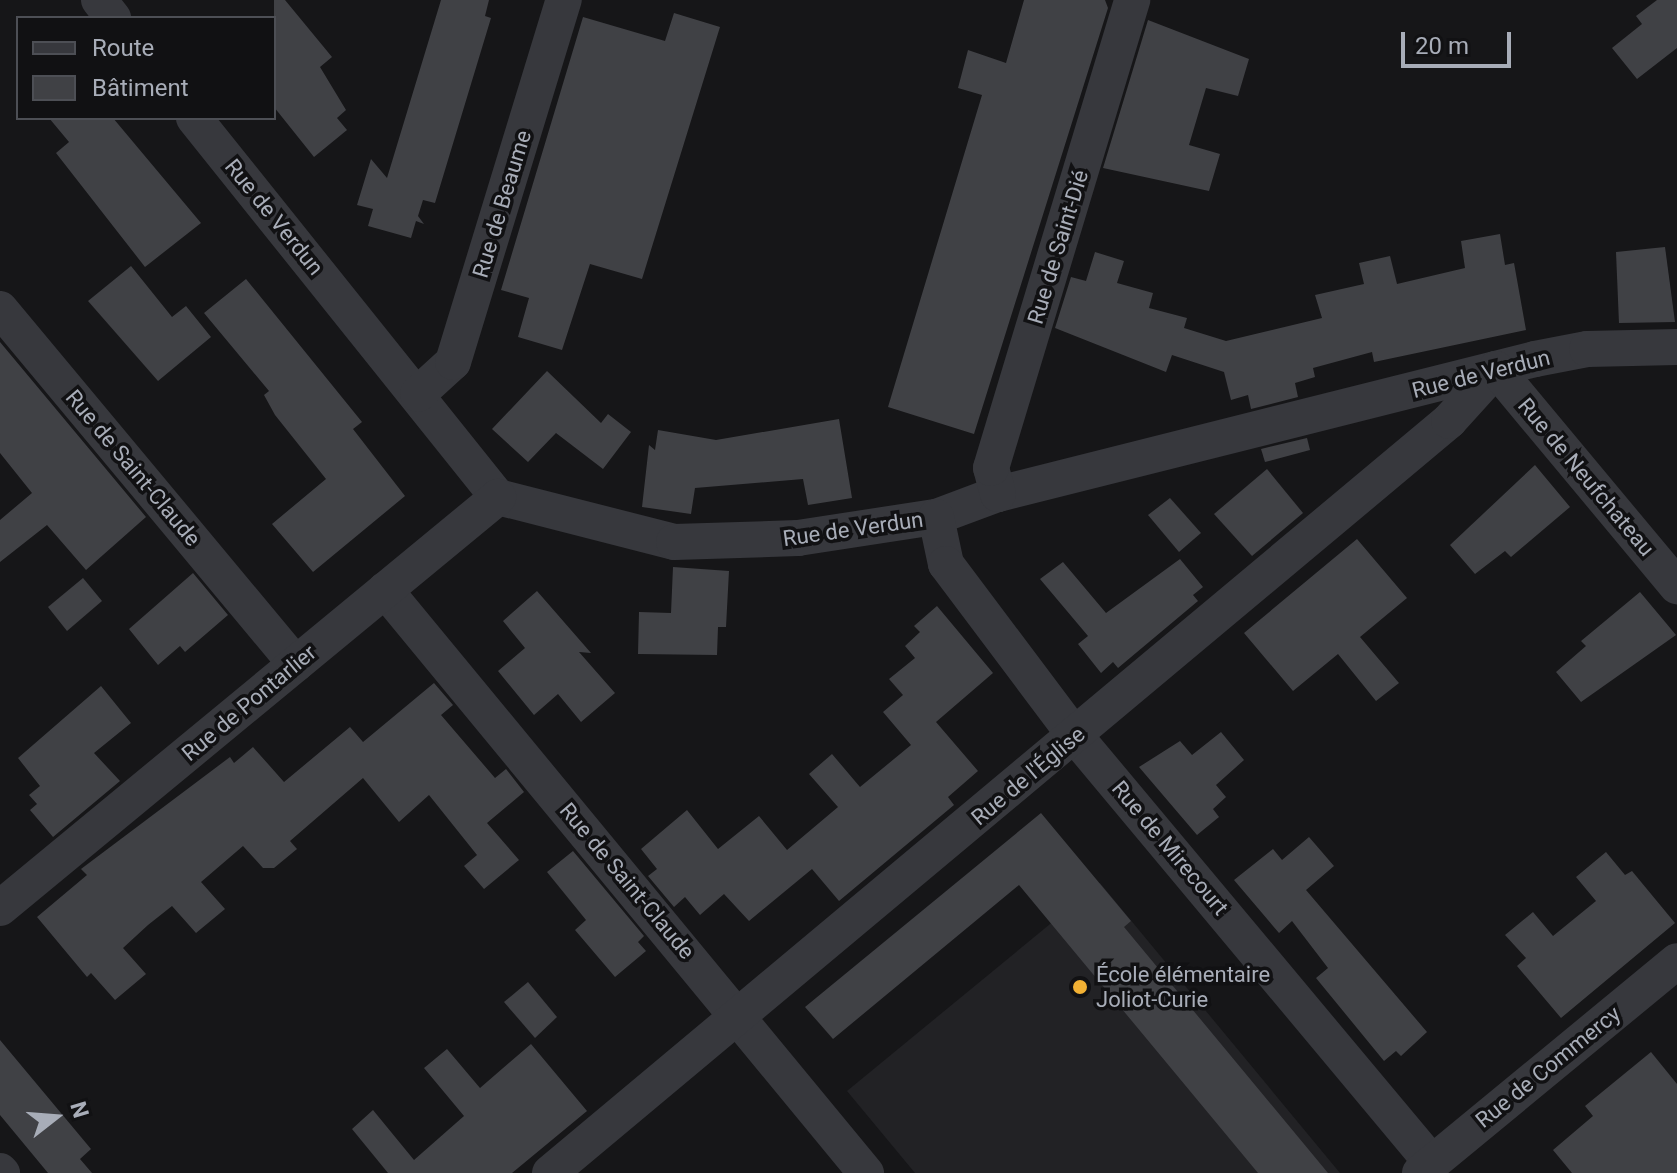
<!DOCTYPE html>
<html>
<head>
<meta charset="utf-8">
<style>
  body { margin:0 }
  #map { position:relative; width:1677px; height:1173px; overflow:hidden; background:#161618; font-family:Roboto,sans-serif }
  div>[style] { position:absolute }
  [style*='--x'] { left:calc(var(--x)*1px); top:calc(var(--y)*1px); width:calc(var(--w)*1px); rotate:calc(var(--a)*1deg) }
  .built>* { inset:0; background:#222225 }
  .building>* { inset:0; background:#404145 }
  .street>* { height:36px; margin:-18px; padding:0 18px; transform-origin:18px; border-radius:18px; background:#37383d }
  .dots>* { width:22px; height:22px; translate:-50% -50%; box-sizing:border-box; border:4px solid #111113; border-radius:50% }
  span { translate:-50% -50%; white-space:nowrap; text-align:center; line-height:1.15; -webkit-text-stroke:7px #111113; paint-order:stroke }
  .street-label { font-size:22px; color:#a8adb8 }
  .poi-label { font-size:22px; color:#a8adb8 }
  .left { translate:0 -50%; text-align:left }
  .legend { position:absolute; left:16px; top:16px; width:260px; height:104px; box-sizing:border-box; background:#111113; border:2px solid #4d4f55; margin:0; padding:10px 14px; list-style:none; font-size:24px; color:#a8adb8 }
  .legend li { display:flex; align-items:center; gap:16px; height:40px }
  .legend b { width:40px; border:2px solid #4d4f55 }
  .north { position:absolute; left:16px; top:1077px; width:80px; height:80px; -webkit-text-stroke:6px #111113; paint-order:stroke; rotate:73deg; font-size:22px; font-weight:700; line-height:32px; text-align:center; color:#a8adb8 }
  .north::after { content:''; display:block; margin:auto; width:28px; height:36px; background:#a8adb8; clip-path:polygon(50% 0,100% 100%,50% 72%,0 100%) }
  .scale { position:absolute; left:1401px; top:32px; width:110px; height:36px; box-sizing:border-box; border:4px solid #a8adb8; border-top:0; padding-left:10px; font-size:24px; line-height:28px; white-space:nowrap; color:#a8adb8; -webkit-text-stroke:6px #111113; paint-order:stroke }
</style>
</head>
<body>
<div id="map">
  <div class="built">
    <i style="clip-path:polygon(1100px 883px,1340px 1173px,915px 1173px,847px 1091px)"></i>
  </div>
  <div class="building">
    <i style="clip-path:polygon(274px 0,285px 0,332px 57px,320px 67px,346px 110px,337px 118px,347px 130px,314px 157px,274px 107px)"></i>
    <i style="clip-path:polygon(441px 0,489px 0,485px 16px,491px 18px,435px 203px,423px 200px,418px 216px,424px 224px,416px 221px,411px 238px,368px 226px,373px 209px,357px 205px,371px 159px,387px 178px)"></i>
    <i style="clip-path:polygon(1024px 0,1105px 0,1108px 8px,974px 434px,888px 407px,982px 95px,958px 88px,968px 50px,1006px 63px)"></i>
    <i style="clip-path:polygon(1657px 0,1677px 0,1677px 48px,1637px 79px,1612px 48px,1642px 24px,1636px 16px)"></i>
    <i style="clip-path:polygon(674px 13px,720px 27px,642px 279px,590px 264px,562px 350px,518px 337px,529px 298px,501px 290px,583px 17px,665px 41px)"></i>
    <i style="clip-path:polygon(1148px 20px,1249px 59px,1238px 96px,1206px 88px,1189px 145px,1220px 154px,1209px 191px,1103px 168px)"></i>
    <i style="clip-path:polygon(49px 118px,113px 118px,201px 223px,145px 267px,56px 153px,69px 142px)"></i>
    <i style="clip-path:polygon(1500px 234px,1505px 265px,1514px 263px,1526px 330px,1374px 362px,1372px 352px,1313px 368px,1315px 377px,1295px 383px,1298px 397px,1251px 409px,1248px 395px,1231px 400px,1224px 372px,1172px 355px,1166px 372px,1055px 328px,1071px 277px,1086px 281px,1095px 252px,1124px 261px,1117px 283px,1153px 293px,1149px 308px,1187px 318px,1184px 328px,1226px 341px,1322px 318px,1315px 295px,1364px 284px,1359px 263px,1390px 256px,1397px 284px,1465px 268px,1461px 241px)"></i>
    <i style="clip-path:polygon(1665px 247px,1675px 322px,1619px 323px,1616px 252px)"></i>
    <i style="clip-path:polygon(131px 266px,172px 317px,186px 306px,211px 337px,158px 381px,88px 301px)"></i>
    <i style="clip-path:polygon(246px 279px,362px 422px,353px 429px,405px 496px,313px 572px,272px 524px,326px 479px,275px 415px,264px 395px,269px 391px,204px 313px)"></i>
    <i style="clip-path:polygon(0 342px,146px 517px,86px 570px,47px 525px,0 562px,0 520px,32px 493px,0 453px)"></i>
    <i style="clip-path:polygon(547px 371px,601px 423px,608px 414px,631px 432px,603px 469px,556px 433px,528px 462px,492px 429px)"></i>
    <i style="clip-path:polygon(839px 419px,852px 498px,808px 505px,803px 479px,695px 488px,691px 514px,642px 507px,649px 445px,655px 450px,658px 430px,716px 440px)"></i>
    <i style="clip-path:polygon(1307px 438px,1310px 450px,1265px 462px,1261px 449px)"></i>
    <i style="clip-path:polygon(1535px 465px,1570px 507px,1511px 557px,1505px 551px,1475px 574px,1450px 545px)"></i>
    <i style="clip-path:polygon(1267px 469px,1303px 513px,1252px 556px,1214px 514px)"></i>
    <i style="clip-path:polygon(1170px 498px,1201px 533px,1179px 552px,1148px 515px)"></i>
    <i style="clip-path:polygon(1357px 539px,1407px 598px,1360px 637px,1399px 683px,1376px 701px,1338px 654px,1293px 691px,1244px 633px)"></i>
    <i style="clip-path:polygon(1180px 559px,1203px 587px,1193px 595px,1198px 601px,1118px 668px,1113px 662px,1101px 673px,1078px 644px,1088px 636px,1040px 579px,1063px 562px,1106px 613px)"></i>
    <i style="clip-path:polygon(673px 567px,729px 571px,726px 627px,718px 627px,717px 655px,638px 654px,639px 612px,671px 613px)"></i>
    <i style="clip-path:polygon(193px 573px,228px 615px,185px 652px,180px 646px,158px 665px,129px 629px)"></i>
    <i style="clip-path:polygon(83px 578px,102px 601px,67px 631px,48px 607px)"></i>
    <i style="clip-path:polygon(537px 591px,591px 653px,579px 652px,615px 693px,581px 722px,558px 694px,534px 715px,498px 671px,525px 648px,503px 621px)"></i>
    <i style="clip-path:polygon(1640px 592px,1676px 635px,1581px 702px,1556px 672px,1586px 646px,1581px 641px)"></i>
    <i style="clip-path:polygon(937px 606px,993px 673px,936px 722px,978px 771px,948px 797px,954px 805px,839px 901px,812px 869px,749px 921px,724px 894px,700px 915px,685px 897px,674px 907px,648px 876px,657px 869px,641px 849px,687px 810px,718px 849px,759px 816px,787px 850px,838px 807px,809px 774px,832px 754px,860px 787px,911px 745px,883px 712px,903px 695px,889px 679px,915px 658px,905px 646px,920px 632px,914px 626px)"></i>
    <i style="clip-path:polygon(434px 683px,453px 705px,441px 715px,495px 778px,506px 769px,524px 792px,487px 823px,519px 860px,484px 889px,464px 866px,477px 855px,429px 795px,399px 822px,363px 778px,290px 841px,297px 849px,274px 868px,263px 868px,243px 846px,201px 882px,225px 909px,196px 933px,172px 906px,148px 925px,123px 948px,146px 974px,115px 1000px,91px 973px,87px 977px,37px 917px,87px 875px,81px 869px,230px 757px,234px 763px,253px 747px,284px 782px,350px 727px,363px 742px)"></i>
    <i style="clip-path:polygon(101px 686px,131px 723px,94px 753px,120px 781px,53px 837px,30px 810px,37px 804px,29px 795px,40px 786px,18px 758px)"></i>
    <i style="clip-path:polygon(1221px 732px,1244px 760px,1216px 785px,1226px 797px,1213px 809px,1219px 817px,1197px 835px,1139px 767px,1180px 741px,1192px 755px)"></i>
    <i style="clip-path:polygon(1041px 813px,1131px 921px,1124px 927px,1328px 1173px,1258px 1173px,1019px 885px,833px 1039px,805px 1007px)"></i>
    <i style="clip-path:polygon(1309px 837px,1334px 866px,1306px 890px,1427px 1032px,1401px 1056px,1396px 1051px,1384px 1061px,1316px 978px,1328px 968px,1292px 921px,1279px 933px,1234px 880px,1273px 849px,1282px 860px)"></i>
    <i style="clip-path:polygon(573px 851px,644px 936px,638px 942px,646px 951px,615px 977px,575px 930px,586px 920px,547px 872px)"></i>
    <i style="clip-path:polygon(1606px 852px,1625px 875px,1632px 871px,1675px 923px,1561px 1018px,1517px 966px,1526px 958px,1505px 935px,1533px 912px,1553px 936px,1596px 901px,1576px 877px)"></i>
    <i style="clip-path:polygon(528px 982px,557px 1017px,535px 1038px,504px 1002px)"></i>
    <i style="clip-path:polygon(0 1040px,91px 1149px,80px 1159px,92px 1173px,48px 1173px,0 1115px)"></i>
    <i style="clip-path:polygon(531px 1044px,587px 1111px,512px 1173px,388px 1173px,352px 1129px,373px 1110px,414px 1160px,464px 1116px,424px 1068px,447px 1049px,480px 1088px)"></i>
    <i style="clip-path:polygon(1651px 1052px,1677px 1084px,1677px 1173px,1572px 1173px,1553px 1150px,1593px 1116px,1585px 1106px)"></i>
  </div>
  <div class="street">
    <i style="--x:99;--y:0;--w:23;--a:52"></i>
    <i style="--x:194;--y:118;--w:486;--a:51.3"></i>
    <i style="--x:498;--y:497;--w:182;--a:14.3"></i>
    <i style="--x:674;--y:542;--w:124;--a:-1.8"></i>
    <i style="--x:798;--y:538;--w:140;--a:-8.7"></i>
    <i style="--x:936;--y:517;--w:66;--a:-20.4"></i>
    <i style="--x:998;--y:494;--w:554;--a:-14.11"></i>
    <i style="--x:1535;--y:359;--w:53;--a:-10.9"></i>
    <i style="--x:1587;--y:349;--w:90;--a:-1.3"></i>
    <i style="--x:0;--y:309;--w:462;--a:50.2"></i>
    <i style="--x:418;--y:394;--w:47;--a:-42.4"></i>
    <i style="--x:453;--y:362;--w:379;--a:-73"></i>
    <i style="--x:998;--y:494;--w:27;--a:-105"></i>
    <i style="--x:991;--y:468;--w:489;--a:-73.2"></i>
    <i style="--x:936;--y:517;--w:48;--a:78"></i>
    <i style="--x:946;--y:564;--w:216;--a:53.1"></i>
    <i style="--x:1076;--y:737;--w:555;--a:50.12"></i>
    <i style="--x:385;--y:590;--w:756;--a:50.48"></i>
    <i style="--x:0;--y:908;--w:646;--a:-39.53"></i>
    <i style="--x:0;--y:1171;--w:3;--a:45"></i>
    <i style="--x:550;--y:1173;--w:1172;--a:-39.91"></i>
    <i style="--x:1449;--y:421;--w:70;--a:-47.9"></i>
    <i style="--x:1496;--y:369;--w:283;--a:50.2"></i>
    <i style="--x:1420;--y:1173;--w:333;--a:-39.5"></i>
  </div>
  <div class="dots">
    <i style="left:1080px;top:987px;background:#f2b134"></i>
  </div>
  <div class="street-label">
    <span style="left:502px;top:204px;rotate:-73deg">Rue de Beaume</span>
    <span style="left:274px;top:217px;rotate:51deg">Rue de Verdun</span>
    <span style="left:1058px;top:247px;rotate:-73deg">Rue de Saint-Dié</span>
    <span style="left:1481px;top:374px;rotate:-14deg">Rue de Verdun</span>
    <span style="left:133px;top:468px;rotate:50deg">Rue de Saint-Claude</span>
    <span style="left:1586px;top:477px;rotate:50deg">Rue de Neufchateau</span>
    <span style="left:853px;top:529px;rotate:-8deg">Rue de Verdun</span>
    <span style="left:249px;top:703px;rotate:-40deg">Rue de Pontarlier</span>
    <span style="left:1028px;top:776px;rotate:-40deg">Rue de l'Église</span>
    <span style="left:1170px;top:848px;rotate:50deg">Rue de Mirecourt</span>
    <span style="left:627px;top:881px;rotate:50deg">Rue de Saint-Claude</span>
    <span style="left:1548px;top:1067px;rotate:-39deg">Rue de Commercy</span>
  </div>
  <div class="poi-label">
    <span class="left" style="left:1096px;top:987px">École élémentaire<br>Joliot-Curie</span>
  </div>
  <ul class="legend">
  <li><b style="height:10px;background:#37383d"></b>Route</li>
  <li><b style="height:22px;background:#404145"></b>Bâtiment</li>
  </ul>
  <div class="north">N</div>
  <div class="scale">20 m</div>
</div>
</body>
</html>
